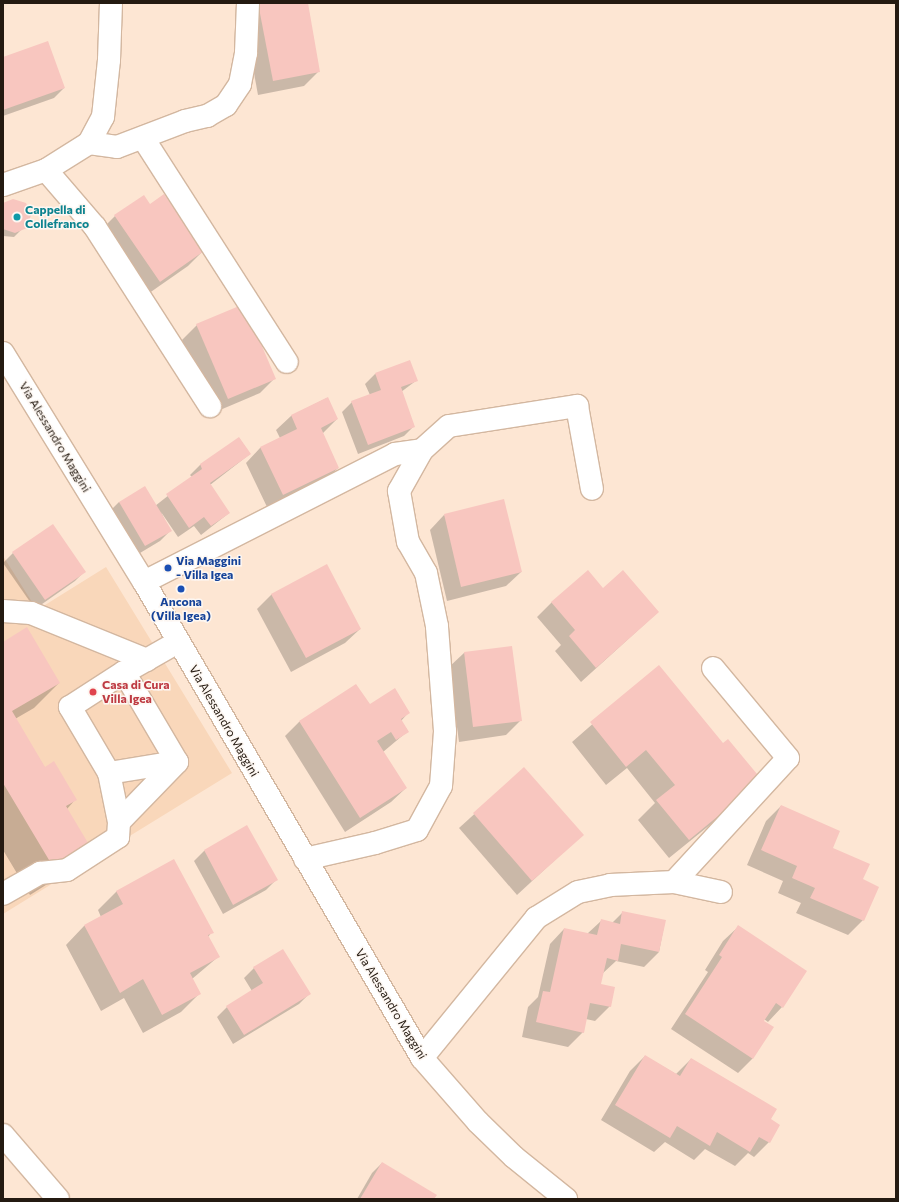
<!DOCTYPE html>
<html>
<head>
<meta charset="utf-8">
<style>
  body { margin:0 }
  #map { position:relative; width:899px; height:1202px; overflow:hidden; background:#fde6d3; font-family:Commissioner,sans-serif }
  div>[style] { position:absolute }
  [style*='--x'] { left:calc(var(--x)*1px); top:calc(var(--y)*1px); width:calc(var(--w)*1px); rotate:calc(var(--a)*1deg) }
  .built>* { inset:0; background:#f9d7ba }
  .shadow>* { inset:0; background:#0003 }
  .building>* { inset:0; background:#f8c6bf }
  .roads { filter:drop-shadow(1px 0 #d3b7a0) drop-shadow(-1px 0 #d3b7a0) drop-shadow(0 1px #d3b7a0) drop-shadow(0 -1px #d3b7a0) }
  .minor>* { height:22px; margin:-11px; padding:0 11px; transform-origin:11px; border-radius:11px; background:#fff }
  .major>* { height:22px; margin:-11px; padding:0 11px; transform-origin:11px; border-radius:11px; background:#fff }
  .dots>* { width:11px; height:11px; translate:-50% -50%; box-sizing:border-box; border:2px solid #fdf7f2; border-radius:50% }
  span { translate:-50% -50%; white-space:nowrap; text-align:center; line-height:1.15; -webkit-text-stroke:3px #fdf7f2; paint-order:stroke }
  .culture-label { font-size:12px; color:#0d838f; font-weight:700 }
  .left { translate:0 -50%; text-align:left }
  .street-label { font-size:12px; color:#241a11 }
  .transit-label { font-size:12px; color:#164399; font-weight:700 }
  .health-label { font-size:12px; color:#be3a42; font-weight:700 }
  .frame { position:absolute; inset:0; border:4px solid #241a11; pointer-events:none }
</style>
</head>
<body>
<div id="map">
  <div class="built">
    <i style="clip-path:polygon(3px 556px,37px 610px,106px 567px,232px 773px,3px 914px)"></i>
  </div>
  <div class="shadow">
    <i style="clip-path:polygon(253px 3px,307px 3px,319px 71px,304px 86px,258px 95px,243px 13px)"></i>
    <i style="clip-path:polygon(3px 58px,64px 88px,54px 98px,3px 116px)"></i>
    <i style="clip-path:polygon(22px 202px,29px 211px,28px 223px,14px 237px,3px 236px,3px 206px)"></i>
    <i style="clip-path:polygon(150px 205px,203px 251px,188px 266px,145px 296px,100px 231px,115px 216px)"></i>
    <i style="clip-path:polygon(197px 325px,275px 378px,260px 393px,213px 413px,182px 340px)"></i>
    <i style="clip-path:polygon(375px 374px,417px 380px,401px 392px,414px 426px,404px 436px,358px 454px,342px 412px,352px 402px,370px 395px,365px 384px)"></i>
    <i style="clip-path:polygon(327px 398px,337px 419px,322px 434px,338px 468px,323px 482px,268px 509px,246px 463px,260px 448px,280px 438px,276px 430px,291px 416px)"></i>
    <i style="clip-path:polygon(239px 438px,250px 454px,210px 485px,229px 513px,201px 535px,194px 526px,178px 537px,161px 512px,170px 531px,160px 541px,135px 556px,109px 512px,119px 502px,155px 506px,192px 477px,190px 475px,200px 465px)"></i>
    <i style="clip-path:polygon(444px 515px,521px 572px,506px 586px,447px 601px,430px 530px)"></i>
    <i style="clip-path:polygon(13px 553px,85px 571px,75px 581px,35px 609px,3px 563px)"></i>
    <i style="clip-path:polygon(603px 589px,658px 612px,581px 682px,555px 651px,561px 645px,537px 617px,552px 602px)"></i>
    <i style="clip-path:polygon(272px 594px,360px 629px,345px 643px,291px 672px,257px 609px)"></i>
    <i style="clip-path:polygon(3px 643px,59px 683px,34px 708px,15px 719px,45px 768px,75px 800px,67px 809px,65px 873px,30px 895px,3px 850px)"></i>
    <i style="clip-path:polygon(511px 647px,521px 720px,506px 735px,459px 742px,449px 667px,464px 653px)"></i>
    <i style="clip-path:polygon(659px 666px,742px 799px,669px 858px,638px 820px,655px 803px,627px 768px,606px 785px,572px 742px)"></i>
    <i style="clip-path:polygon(356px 685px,369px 706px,409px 712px,401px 721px,408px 731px,383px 752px,406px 788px,391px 802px,345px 832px,285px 736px,299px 722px)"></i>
    <i style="clip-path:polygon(524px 769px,582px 835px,517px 895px,459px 828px)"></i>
    <i style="clip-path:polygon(781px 806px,831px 849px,862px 880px,863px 920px,848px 935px,796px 913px,801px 903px,778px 893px,783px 881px,747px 865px,766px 821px)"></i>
    <i style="clip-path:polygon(247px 827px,276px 880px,266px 890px,223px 914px,194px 861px,204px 851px)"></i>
    <i style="clip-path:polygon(117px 891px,212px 932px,208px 937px,218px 957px,192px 979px,200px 993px,181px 1012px,143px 1033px,124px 998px,101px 1011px,66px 945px,84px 926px,101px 917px,98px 910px)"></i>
    <i style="clip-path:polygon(623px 912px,665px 921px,659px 952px,644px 967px,616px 961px,602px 974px,600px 985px,610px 1006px,595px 1021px,586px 1019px,583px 1032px,568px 1047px,522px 1037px,528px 1007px,538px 997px,550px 944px,564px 929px,587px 934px,601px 921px,612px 923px)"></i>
    <i style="clip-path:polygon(738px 927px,782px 1007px,768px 1022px,764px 1019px,753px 1058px,738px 1073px,671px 1029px,708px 972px,705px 970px,723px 941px)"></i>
    <i style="clip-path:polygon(254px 968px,309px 994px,299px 1004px,233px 1044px,217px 1017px,227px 1007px,252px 991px,244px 978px)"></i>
    <i style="clip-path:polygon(645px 1056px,676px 1074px,691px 1059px,769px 1119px,769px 1142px,754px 1157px,748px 1153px,735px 1166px,705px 1149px,694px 1160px,665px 1142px,654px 1152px,601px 1120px,630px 1071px)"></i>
    <i style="clip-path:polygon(382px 1163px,433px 1199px,357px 1199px,372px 1173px)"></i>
  </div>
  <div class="building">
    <i style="clip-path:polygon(258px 3px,308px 3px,320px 72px,273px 81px)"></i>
    <i style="clip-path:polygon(48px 41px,65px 88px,3px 110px,3px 57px)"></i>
    <i style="clip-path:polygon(164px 194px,204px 251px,160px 282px,114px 215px,144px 195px,150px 204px)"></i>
    <i style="clip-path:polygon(13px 199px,26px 203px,31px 215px,27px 228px,15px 233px,3px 229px,3px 203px)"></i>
    <i style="clip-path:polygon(244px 304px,276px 379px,228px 399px,196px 324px)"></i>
    <i style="clip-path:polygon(410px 360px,418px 381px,401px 387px,415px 427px,368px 445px,351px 401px,381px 390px,375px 373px)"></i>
    <i style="clip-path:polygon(328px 397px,338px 419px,321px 428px,339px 468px,283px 495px,260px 447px,297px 429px,291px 415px)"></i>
    <i style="clip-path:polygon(239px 437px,251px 454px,210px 483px,230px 513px,211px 526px,204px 517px,189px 528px,166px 494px,202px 469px,200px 464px)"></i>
    <i style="clip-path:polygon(145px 486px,172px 531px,145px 546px,119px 502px)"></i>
    <i style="clip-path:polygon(504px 499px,522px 572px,461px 587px,444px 514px)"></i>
    <i style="clip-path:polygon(53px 524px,86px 572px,45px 600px,12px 552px)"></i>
    <i style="clip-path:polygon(327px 564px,361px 629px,306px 658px,271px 594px)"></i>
    <i style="clip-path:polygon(588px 570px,603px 588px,623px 570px,659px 612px,596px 668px,569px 636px,575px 630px,551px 602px)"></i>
    <i style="clip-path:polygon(27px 627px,60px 683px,12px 711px,45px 767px,54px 761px,77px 800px,66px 806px,91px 848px,55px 870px,3px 783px,3px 642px)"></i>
    <i style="clip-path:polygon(512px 646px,522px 721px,473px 727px,464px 652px)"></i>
    <i style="clip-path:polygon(659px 665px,723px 743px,728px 739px,762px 780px,689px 840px,656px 800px,675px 785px,646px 750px,626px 767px,590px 722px)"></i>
    <i style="clip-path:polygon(356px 684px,370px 704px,395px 688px,410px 713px,401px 719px,409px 732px,396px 740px,391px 732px,377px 741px,407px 788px,360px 818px,299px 721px)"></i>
    <i style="clip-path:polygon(524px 767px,584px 835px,532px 881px,473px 813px)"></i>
    <i style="clip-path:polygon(781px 805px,840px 831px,833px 848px,870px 864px,863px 879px,879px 887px,864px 921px,810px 898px,815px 888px,792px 878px,797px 866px,761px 850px)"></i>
    <i style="clip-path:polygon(247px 825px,278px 880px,233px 905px,204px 850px)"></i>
    <i style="clip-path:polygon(174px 859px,214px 933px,208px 935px,220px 957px,190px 973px,201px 994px,162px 1015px,143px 979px,120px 993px,84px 925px,123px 904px,116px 891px)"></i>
    <i style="clip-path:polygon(622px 911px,666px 920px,659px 952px,621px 944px,618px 961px,607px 958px,601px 984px,615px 987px,611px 1007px,590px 1003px,584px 1033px,536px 1022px,543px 991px,550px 992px,564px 928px,597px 935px,601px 919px,620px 924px)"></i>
    <i style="clip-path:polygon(738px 925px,807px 971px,783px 1008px,776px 1003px,764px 1021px,774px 1027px,753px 1059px,685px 1014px,722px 957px,719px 955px)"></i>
    <i style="clip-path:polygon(283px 949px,311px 994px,244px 1035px,226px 1006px,263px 983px,253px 967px)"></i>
    <i style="clip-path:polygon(645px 1055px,680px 1076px,691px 1058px,777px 1109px,771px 1119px,780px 1125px,770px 1143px,759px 1137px,750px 1152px,717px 1132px,710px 1146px,677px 1126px,670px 1138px,615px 1105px)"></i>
    <i style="clip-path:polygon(382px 1162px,437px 1195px,434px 1199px,360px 1199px)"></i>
  </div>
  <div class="roads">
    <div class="minor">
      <i style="--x:143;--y:138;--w:266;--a:57.3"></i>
      <i style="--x:89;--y:143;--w:28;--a:8"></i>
      <i style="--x:117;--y:147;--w:73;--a:-20.9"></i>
      <i style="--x:185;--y:121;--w:23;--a:-13"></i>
      <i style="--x:207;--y:116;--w:22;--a:-30"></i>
      <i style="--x:226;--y:105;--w:25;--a:-56"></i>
      <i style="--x:240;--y:84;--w:32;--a:-79"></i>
      <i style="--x:246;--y:53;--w:50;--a:-87.7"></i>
      <i style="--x:46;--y:170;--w:75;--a:49.3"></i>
      <i style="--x:95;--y:227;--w:213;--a:57.3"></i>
      <i style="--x:3;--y:185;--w:46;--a:-19.2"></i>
      <i style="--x:46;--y:170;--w:51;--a:-32.1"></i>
      <i style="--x:89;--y:143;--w:30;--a:-62"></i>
      <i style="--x:103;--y:117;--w:57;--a:-84"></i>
      <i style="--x:109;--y:60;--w:57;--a:-88"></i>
      <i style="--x:144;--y:582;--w:282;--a:-27"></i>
      <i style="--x:395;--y:454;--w:27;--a:-8"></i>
      <i style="--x:3;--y:611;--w:28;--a:4"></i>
      <i style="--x:31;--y:613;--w:125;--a:22.1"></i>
      <i style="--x:134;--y:667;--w:51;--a:-29.6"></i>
      <i style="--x:124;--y:672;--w:104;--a:59.5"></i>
      <i style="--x:177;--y:762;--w:83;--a:134"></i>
      <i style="--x:119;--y:822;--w:50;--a:-101.5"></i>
      <i style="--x:109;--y:773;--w:77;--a:-120.6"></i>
      <i style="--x:70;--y:707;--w:64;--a:-32.9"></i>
      <i style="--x:109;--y:773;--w:69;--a:-9.2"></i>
      <i style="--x:305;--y:859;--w:72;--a:-12.9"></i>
      <i style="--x:375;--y:843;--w:44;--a:-17.2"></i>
      <i style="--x:417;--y:830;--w:50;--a:-61.4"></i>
      <i style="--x:441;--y:786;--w:55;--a:-85.8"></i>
      <i style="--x:445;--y:731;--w:105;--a:-94.4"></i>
      <i style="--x:437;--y:626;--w:54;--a:-101.7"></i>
      <i style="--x:426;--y:573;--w:36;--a:-120"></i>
      <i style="--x:408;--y:542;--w:52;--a:-100"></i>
      <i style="--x:399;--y:491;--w:47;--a:-60.7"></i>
      <i style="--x:422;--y:450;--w:36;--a:-42"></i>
      <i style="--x:449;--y:426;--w:130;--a:-8.9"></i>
      <i style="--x:577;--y:406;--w:84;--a:79.8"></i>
      <i style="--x:674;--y:882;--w:168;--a:-47.4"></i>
      <i style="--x:788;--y:758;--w:117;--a:-129.8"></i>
      <i style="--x:3;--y:894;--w:43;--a:-29.6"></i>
      <i style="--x:40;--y:873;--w:27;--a:-6"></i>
      <i style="--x:67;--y:870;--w:61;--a:-32.9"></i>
      <i style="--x:118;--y:837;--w:15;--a:-86"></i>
      <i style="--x:422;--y:1058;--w:181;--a:-50.8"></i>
      <i style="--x:536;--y:918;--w:49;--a:-31.8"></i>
      <i style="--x:578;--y:892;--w:33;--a:-12"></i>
      <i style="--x:610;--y:885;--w:64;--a:-2.7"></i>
      <i style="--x:674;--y:882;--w:48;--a:12"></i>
      <i style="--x:3;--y:1135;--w:84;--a:49.3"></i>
    </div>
    <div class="major">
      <i style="--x:3;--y:353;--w:269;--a:58.4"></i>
      <i style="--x:144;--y:582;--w:551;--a:59.71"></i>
      <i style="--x:422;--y:1058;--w:85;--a:48.8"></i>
      <i style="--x:478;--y:1122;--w:50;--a:44.2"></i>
      <i style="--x:514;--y:1157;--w:67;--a:38.9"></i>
    </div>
  </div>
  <div class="dots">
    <i style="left:17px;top:217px;background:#0f9aa8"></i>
    <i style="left:168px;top:568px;background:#1a4fb4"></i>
    <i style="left:181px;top:589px;background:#1a4fb4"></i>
    <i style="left:93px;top:692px;background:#e0444e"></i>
  </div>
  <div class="culture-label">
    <span class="left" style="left:25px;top:217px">Cappella di<br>Collefranco</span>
  </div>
  <div class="street-label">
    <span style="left:55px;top:437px;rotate:59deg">Via Alessandro Maggini</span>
    <span style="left:224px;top:721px;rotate:60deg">Via Alessandro Maggini</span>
    <span style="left:391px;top:1004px;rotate:59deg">Via Alessandro Maggini</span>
  </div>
  <div class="transit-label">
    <span class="left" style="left:176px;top:568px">Via Maggini<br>- Villa Igea</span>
    <span style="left:181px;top:609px">Ancona<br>(Villa Igea)</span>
  </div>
  <div class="health-label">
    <span class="left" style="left:102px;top:692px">Casa di Cura<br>Villa Igea</span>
  </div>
  <div class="frame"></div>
</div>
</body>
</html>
